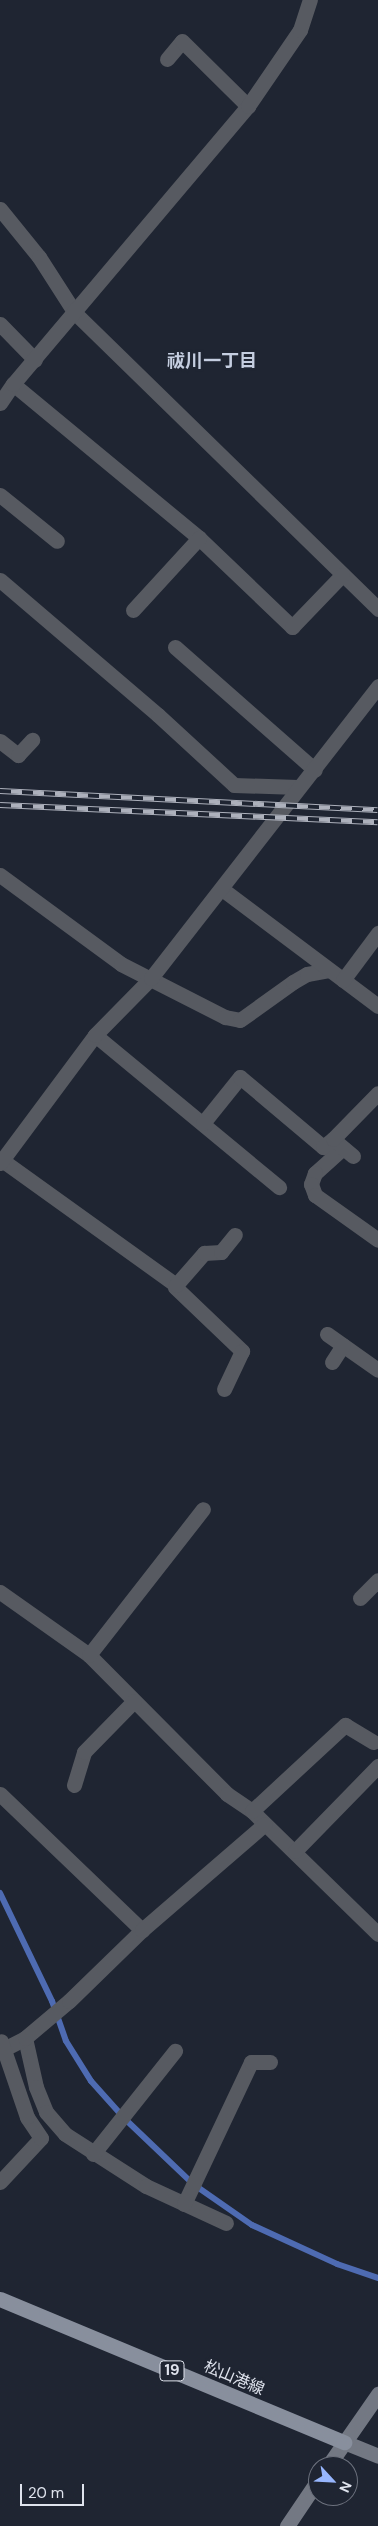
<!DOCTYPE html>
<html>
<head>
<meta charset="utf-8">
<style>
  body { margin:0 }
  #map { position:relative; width:378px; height:2526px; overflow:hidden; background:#1f2532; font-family:"DM Sans","Noto Sans JP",sans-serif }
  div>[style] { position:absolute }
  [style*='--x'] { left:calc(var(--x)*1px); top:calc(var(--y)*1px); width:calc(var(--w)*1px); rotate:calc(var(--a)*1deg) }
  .stream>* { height:6px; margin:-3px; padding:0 3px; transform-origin:3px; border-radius:3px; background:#4e6bb2 }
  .street>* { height:15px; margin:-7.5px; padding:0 7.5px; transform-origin:7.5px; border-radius:7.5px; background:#575a61 }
  .secondary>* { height:15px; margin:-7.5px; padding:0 7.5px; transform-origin:7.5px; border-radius:7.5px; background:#737883 }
  .primary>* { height:15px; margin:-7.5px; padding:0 7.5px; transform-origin:7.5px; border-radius:7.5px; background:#888f9d }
  .rail>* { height:5.5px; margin-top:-2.75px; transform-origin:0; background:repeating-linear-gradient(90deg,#1f2532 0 11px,#adb1bc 0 22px); box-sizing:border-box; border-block:1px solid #adb1bc }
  span { translate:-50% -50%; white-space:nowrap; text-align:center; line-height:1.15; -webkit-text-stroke:5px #1f2532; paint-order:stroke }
  .shield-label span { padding:1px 4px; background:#1f2532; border:1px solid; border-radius:4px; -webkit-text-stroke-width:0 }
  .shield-label { font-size:15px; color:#dfe3ed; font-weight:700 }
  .street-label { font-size:16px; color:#dfe3ed }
  .neighbourhood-label { font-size:18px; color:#c5cee0; font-weight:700 }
  .north { position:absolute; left:308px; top:2456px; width:50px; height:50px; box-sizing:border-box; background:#1f2532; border:1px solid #6c717d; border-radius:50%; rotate:115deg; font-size:14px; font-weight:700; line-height:20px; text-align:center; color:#dfe3ed }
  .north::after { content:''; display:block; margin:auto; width:18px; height:22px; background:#97b6fd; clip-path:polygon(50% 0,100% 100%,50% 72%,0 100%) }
  .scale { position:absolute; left:20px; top:2484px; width:64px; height:22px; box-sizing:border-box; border:2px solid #dfe3ed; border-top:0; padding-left:6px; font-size:15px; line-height:18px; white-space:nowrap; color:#dfe3ed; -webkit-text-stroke:4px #1f2532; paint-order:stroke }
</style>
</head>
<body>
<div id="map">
  <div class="stream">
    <i style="--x:0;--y:1893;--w:120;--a:64.3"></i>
    <i style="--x:52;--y:2001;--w:42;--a:70.7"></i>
    <i style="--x:66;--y:2041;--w:47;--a:58"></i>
    <i style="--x:91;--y:2081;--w:51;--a:48.2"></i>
    <i style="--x:125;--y:2119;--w:94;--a:43.7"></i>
    <i style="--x:193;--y:2184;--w:72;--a:34.8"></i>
    <i style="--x:252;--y:2225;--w:94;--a:24.6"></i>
    <i style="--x:337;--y:2264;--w:43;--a:18.9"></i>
  </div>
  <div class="street">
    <i style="--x:167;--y:59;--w:23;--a:-50"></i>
    <i style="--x:182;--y:41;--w:93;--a:44.6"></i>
    <i style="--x:0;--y:209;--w:62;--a:50.9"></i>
    <i style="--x:39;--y:257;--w:67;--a:57.3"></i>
    <i style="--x:75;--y:313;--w:424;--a:44.3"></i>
    <i style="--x:0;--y:324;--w:50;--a:45.8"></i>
    <i style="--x:13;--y:384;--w:241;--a:39.6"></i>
    <i style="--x:199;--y:538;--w:129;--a:43.7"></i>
    <i style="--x:292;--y:627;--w:72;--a:-46.1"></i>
    <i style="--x:0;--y:403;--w:23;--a:-56"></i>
    <i style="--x:13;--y:384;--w:364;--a:-49.8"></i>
    <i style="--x:248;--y:106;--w:92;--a:-55.6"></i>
    <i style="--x:300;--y:30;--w:32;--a:-72"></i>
    <i style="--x:0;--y:495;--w:73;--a:38.9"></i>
    <i style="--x:0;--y:580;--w:208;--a:40.5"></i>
    <i style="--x:158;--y:715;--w:103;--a:42.6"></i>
    <i style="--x:234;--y:785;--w:64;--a:1.8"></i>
    <i style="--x:133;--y:610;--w:98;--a:-47.5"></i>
    <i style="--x:175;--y:647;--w:186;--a:41.3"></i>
    <i style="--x:0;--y:741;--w:23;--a:38"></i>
    <i style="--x:18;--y:755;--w:21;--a:-47"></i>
    <i style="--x:0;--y:875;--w:150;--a:36.3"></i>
    <i style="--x:121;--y:964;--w:117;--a:27"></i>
    <i style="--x:225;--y:1017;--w:15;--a:11"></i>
    <i style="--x:240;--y:1020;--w:65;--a:-35.6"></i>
    <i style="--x:293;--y:982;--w:16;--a:-30"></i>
    <i style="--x:307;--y:974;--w:22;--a:-10"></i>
    <i style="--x:222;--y:889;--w:195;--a:36.9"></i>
    <i style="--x:343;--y:980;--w:59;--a:-53.3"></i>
    <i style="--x:95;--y:1035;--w:239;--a:39.6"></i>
    <i style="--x:203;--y:1123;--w:59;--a:-51.2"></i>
    <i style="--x:240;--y:1077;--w:109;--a:40.1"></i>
    <i style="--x:323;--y:1147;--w:13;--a:-39"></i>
    <i style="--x:343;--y:1148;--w:38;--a:138"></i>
    <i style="--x:315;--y:1173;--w:12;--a:110"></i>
    <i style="--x:311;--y:1184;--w:12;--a:70"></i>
    <i style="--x:315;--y:1195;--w:77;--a:35.5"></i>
    <i style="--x:353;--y:1156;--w:26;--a:-140"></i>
    <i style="--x:333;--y:1139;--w:64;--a:-45.6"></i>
    <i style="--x:2;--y:1160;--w:214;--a:35.7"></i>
    <i style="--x:176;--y:1285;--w:2;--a:117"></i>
    <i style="--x:175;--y:1287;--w:93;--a:43.7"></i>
    <i style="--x:242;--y:1351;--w:42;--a:115.3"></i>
    <i style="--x:0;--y:1163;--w:159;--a:-53.4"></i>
    <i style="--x:95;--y:1035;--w:80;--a:-45.5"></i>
    <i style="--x:151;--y:978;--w:370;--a:-52.1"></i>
    <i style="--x:176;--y:1285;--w:43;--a:-48.8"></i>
    <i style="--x:204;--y:1253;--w:17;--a:-3"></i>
    <i style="--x:221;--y:1252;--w:22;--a:-51"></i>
    <i style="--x:327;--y:1334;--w:62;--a:35.2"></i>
    <i style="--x:332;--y:1362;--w:20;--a:-57"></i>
    <i style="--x:0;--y:1592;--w:109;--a:35.3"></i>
    <i style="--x:89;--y:1655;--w:196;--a:45.2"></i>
    <i style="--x:227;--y:1794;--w:30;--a:34"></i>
    <i style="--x:252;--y:1811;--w:176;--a:44.3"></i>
    <i style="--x:360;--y:1598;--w:25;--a:-45"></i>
    <i style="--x:89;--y:1655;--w:185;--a:-52"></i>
    <i style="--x:74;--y:1785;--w:34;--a:-73"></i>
    <i style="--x:84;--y:1752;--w:71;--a:-45.6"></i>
    <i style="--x:0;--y:1794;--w:197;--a:43.8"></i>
    <i style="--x:252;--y:1811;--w:127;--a:-42.8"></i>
    <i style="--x:345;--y:1725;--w:33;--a:31"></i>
    <i style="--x:295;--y:1851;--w:119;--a:-45.7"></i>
    <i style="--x:25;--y:2038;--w:50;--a:77.3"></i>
    <i style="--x:36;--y:2087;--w:27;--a:68"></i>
    <i style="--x:46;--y:2112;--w:29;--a:49"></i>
    <i style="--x:65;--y:2134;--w:96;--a:32.7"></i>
    <i style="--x:146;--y:2186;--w:88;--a:24.8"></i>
    <i style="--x:0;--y:2051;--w:28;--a:-27"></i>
    <i style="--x:25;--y:2038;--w:57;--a:-40.1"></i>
    <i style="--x:69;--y:2001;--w:102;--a:-44.2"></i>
    <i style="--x:142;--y:1930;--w:162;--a:-40.8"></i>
    <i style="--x:93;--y:2154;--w:132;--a:-51.5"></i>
    <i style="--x:0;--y:2182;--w:60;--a:-47"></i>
    <i style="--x:41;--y:2138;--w:25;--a:-124"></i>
    <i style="--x:27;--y:2117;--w:80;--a:-108.9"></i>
    <i style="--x:184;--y:2204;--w:157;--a:-64.7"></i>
    <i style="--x:251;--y:2062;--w:19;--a:0"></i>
  </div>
  <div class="secondary">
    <i style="--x:344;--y:2442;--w:37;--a:22"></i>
    <i style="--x:328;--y:2466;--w:88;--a:-55.2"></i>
    <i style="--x:287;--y:2526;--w:55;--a:-56"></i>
  </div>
  <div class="primary">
    <i style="--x:0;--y:2299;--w:373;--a:22.6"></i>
  </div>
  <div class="rail">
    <i style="--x:0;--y:791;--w:378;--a:2.9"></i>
    <i style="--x:0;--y:805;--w:378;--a:2.6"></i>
  </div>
  <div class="shield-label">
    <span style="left:172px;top:2371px">19</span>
  </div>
  <div class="street-label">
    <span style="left:234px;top:2378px;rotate:23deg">松山港線</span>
  </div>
  <div class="neighbourhood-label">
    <span style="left:212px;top:361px">祓川一丁目</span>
  </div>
  <div class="north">N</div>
  <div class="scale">20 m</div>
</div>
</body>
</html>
